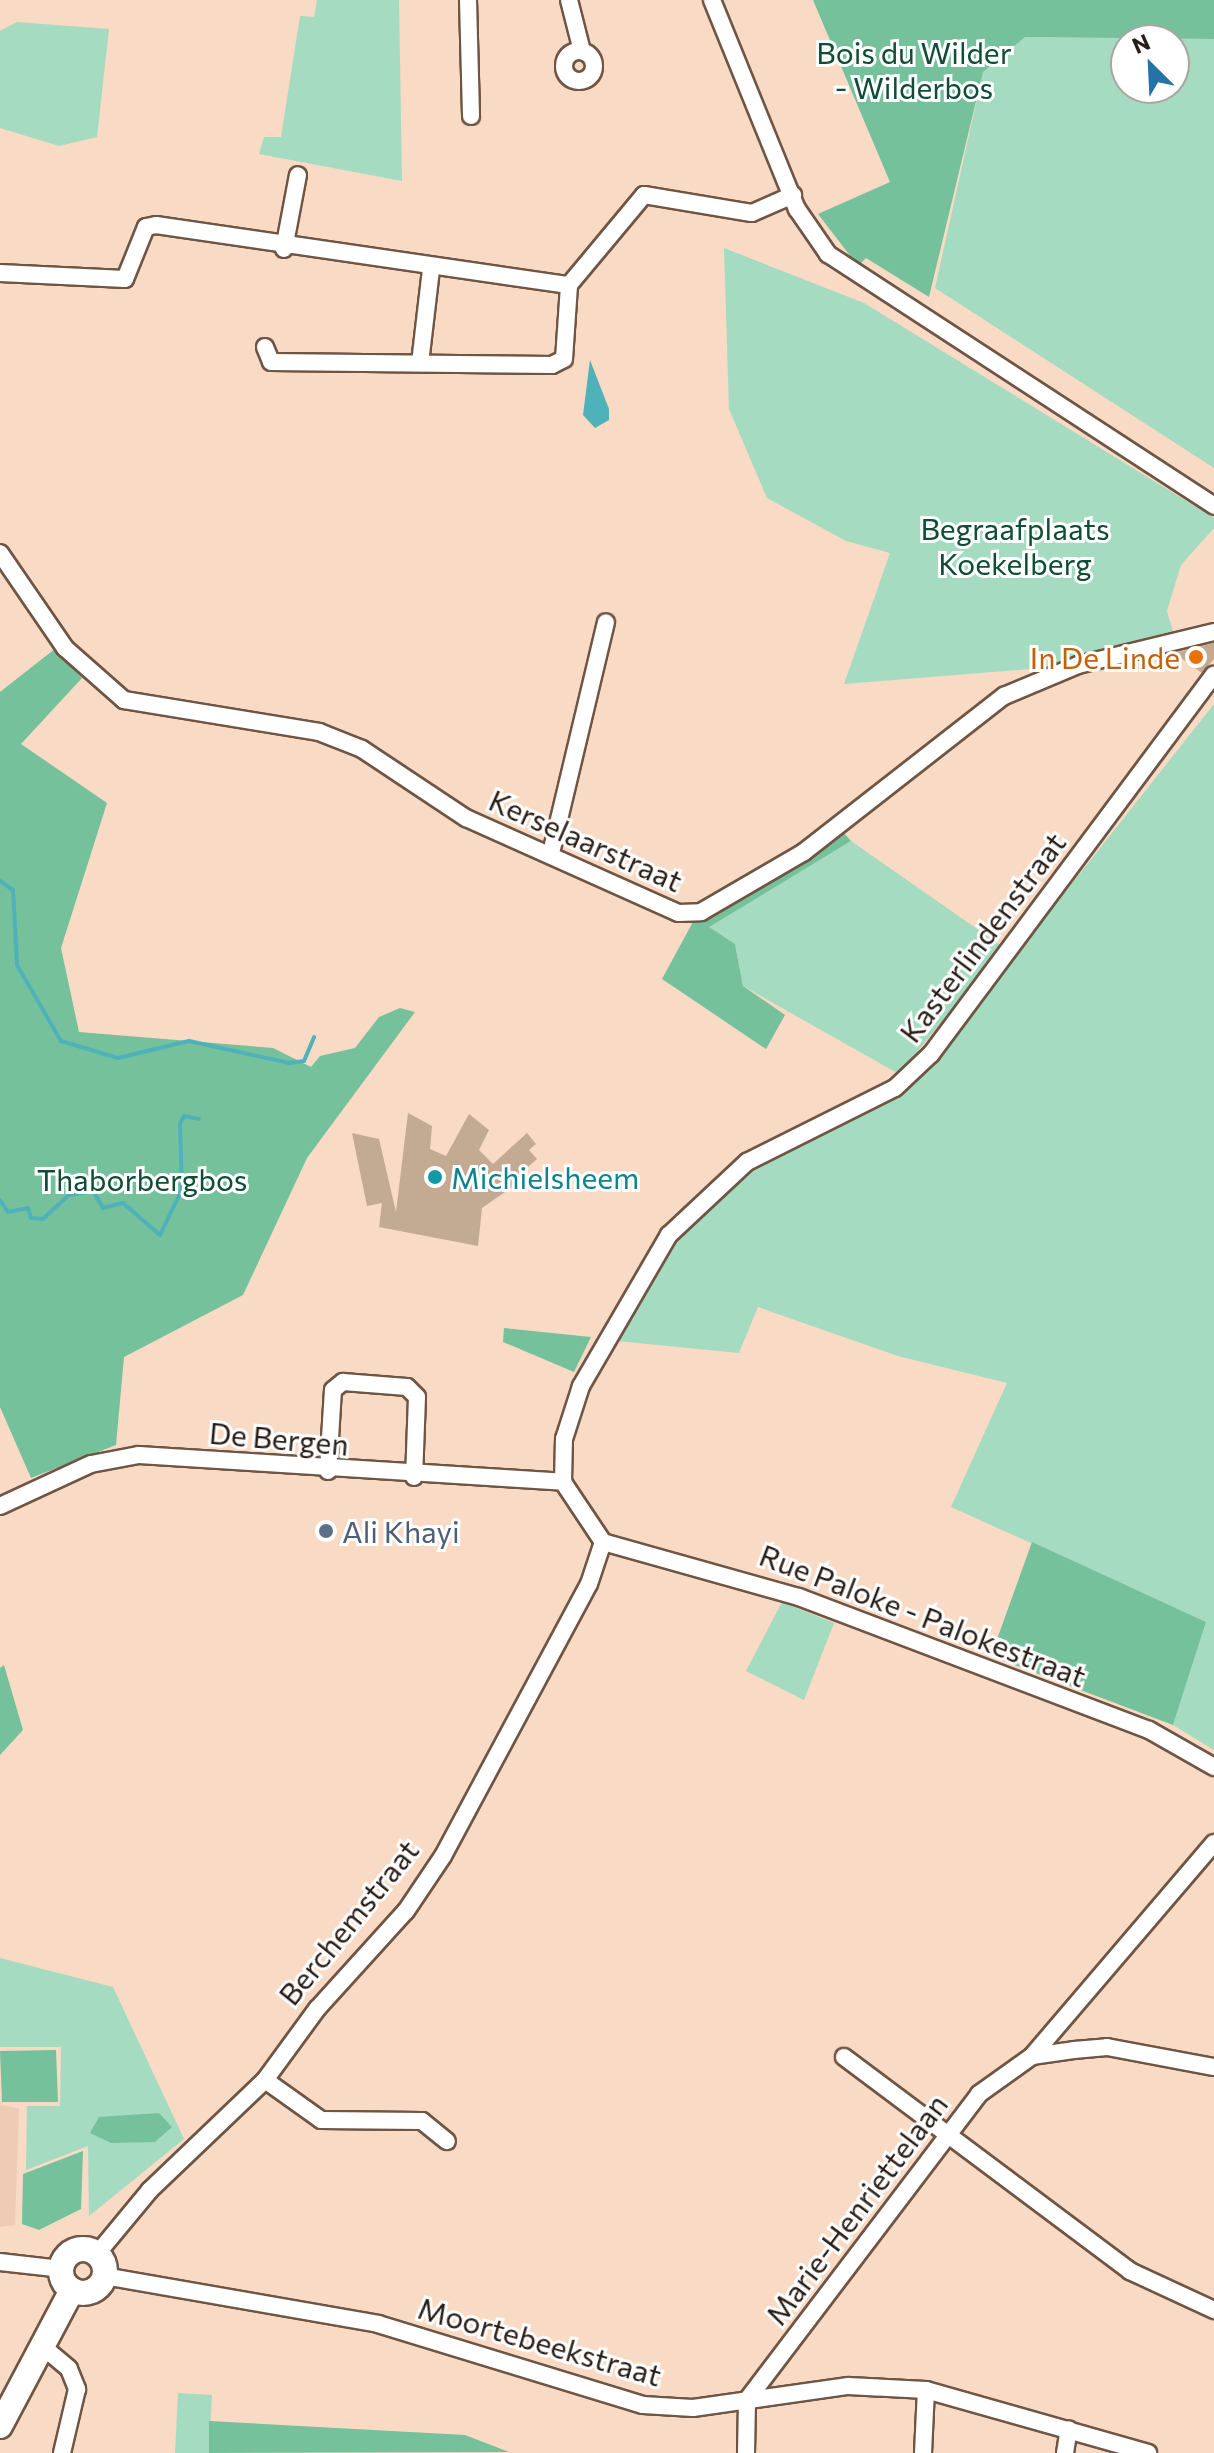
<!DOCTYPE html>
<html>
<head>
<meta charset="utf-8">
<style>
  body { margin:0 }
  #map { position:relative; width:1214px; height:2453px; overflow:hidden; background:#f8dac5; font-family:Commissioner,sans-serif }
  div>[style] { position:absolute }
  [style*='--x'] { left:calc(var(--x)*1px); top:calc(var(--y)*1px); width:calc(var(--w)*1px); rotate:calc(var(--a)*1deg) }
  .built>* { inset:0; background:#efcbb3 }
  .green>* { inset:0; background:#a5dbc0 }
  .forest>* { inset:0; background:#74c19c }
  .water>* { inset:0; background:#4fb2bb }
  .stream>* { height:4px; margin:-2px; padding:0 2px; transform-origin:2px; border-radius:2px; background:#4fb2bb }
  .building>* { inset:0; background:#c2ab92 }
  .roads { filter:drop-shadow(2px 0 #6f5544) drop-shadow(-2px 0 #6f5544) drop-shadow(0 2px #6f5544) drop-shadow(0 -2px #6f5544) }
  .street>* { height:16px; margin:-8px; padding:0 8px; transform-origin:8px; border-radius:8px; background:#fff }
  .street>.ring { margin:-8px; padding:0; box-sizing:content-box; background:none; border:16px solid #fff; border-radius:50% }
  .secondary>* { height:24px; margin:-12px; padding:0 12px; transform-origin:12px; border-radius:12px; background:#fff }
  .secondary>.ring { margin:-12px; padding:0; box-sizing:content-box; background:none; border:24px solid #fff; border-radius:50% }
  .dots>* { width:22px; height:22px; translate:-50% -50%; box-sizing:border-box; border:4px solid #fff; border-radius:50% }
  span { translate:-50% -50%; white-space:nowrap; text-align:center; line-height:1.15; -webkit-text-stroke:6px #fff; paint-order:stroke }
  .park-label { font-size:30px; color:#0f4d35 }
  .food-label { font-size:30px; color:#c56008 }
  .right { translate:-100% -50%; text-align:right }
  .street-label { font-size:30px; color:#291e17 }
  .culture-label { font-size:30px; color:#0d838f }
  .left { translate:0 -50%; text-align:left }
  .service-label { font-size:30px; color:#4e5e75 }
  .north { position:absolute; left:1110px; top:24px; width:80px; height:80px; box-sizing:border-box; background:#fff; border:2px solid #a9a5a2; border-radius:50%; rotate:336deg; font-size:22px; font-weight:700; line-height:32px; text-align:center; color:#291e17 }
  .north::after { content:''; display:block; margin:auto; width:28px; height:36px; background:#2672a5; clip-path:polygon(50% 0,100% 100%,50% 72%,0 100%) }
</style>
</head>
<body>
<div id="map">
  <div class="built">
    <i style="clip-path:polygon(0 2105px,19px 2108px,15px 2225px,0 2227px)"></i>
  </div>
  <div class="green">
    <i style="clip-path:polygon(317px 0,399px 0,402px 181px,259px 154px,264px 137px,281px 137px,300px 16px,314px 17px)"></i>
    <i style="clip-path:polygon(17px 22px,109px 29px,97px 137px,59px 146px,0 128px,0 31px)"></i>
    <i style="clip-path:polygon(evenodd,1024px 37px,1214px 39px,1214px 468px,935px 288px,983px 72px,1024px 37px,1126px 40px,1174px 40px,1174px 88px,1126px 88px,1126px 40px)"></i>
    <i style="clip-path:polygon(724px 248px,864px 303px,1214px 518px,1214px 528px,1181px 565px,1167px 611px,1174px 635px,1043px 668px,844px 684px,890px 553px,846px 541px,767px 498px,729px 409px)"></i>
    <i style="clip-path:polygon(1214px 704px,1214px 1750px,1173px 1725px,1206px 1622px,951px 1507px,1007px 1383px,898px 1356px,758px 1307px,739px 1353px,617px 1341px,677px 1241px,738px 1180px,919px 1077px)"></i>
    <i style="clip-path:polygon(851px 841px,1003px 947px,899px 1074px,743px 986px,735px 944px,708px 927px)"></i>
    <i style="clip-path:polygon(782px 1602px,834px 1623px,804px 1700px,746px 1671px)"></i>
    <i style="clip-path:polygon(0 1958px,113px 1987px,184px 2139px,89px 2216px,88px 2146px,26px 2170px,27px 2106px,60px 2106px,61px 2047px,0 2047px)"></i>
    <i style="clip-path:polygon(178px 2393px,212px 2395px,209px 2453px,175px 2453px)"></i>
  </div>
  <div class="forest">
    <i style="clip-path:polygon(813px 0,1214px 0,1214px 39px,1025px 37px,983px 72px,929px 297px,866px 258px,858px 266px,818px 214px,890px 182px)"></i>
    <i style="clip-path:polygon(56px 648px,82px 678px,21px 744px,107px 803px,61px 948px,79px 1032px,273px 1048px,311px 1067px,320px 1056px,355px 1048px,379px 1017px,400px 1008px,415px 1012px,307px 1158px,243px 1295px,124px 1357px,116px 1445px,31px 1478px,0 1407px,0 692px)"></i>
    <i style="clip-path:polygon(844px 833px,851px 841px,709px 927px,735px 944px,743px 986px,785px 1015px,766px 1049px,662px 979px,694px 920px)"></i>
    <i style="clip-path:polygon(504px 1328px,591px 1337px,574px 1372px,503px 1342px)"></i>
    <i style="clip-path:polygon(1032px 1542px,1206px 1622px,1173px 1725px,991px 1656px)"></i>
    <i style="clip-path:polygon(4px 1665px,23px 1730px,0 1755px,0 1668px)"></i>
    <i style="clip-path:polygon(56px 2050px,58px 2102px,2px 2102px,0 2051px)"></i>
    <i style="clip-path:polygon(159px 2113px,172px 2127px,155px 2142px,111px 2143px,90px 2133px,99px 2117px)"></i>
    <i style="clip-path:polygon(83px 2151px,81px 2209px,39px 2230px,22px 2224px,23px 2174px)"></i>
    <i style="clip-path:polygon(209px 2421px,465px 2435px,509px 2452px,209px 2453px)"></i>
  </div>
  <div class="water">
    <i style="clip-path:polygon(590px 360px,609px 409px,609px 420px,595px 428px,583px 415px)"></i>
  </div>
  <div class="stream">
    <i style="--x:0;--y:881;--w:16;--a:35"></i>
    <i style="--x:13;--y:890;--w:75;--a:86.9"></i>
    <i style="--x:17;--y:965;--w:88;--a:59.9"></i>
    <i style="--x:61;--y:1041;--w:59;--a:16.6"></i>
    <i style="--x:118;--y:1058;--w:73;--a:-13.5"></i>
    <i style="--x:189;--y:1041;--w:102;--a:12.4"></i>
    <i style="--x:289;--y:1063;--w:15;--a:-8"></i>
    <i style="--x:304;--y:1061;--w:26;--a:-67"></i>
    <i style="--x:0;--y:1200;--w:14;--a:56"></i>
    <i style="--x:8;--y:1212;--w:20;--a:-11"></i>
    <i style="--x:28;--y:1208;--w:10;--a:73"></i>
    <i style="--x:31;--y:1218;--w:12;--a:5"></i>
    <i style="--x:43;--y:1219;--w:35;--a:-43"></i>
    <i style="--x:69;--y:1195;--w:24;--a:-9"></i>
    <i style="--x:93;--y:1191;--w:20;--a:60"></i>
    <i style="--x:103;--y:1208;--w:21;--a:-14"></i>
    <i style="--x:123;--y:1203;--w:49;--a:40.9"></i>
    <i style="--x:160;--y:1235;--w:51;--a:-64.4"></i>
    <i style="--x:182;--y:1189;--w:65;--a:-91.8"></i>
    <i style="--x:180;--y:1124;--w:9;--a:-63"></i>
    <i style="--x:184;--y:1116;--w:15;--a:11"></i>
  </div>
  <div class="building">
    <i style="clip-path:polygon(1214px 643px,1214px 659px,1202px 673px,1174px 653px)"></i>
    <i style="clip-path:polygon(408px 1113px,432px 1126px,430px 1149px,446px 1156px,469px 1114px,489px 1130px,479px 1150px,493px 1164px,527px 1133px,536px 1144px,529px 1150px,537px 1159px,520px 1174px,522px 1180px,482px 1208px,478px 1246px,379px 1227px,382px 1203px,367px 1206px,352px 1133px,379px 1139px,396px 1212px)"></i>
  </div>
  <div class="roads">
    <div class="street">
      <i style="--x:468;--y:0;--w:116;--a:88.5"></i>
      <i style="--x:569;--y:0;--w:53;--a:75.7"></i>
      <i style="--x:712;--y:0;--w:226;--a:67.9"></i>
      <i style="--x:797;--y:209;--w:55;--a:55.4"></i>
      <i style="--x:828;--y:254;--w:461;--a:33.1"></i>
      <i class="ring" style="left:564px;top:51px;width:14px;height:14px"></i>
      <i style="--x:284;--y:249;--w:75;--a:-79.3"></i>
      <i style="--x:0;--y:273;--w:125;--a:2.7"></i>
      <i style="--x:125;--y:279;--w:56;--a:-68"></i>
      <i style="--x:146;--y:227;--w:10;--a:-11"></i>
      <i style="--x:156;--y:225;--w:417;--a:8.3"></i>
      <i style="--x:569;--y:285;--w:117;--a:-50.2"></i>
      <i style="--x:644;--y:195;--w:109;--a:9.5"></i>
      <i style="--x:752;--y:213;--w:45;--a:-23.7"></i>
      <i style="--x:265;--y:347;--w:16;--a:68"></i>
      <i style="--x:271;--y:362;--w:281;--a:0.6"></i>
      <i style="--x:552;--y:365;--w:13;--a:-27"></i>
      <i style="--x:564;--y:359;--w:74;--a:-86.1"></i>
      <i style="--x:420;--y:363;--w:95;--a:-83.3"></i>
      <i style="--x:0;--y:553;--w:115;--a:55.6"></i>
      <i style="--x:65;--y:648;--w:79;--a:41.4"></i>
      <i style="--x:124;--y:700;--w:198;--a:9.3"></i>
      <i style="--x:319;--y:732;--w:46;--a:21.6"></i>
      <i style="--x:362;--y:749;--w:125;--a:33.6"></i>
      <i style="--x:466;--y:818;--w:232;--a:24.1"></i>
      <i style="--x:678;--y:913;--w:23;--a:-2"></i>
      <i style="--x:701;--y:912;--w:119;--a:-30.2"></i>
      <i style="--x:804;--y:852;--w:254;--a:-38"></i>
      <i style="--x:1004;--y:696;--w:80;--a:-22.7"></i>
      <i style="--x:1078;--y:665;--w:140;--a:-13.6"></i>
      <i style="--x:551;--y:853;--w:237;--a:-76.6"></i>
      <i style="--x:328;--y:1471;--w:81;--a:-86.5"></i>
      <i style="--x:333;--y:1390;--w:13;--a:-39"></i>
      <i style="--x:343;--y:1382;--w:64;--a:4.5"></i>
      <i style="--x:407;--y:1387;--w:14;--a:45"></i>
      <i style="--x:417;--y:1397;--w:80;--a:92.1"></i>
      <i style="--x:0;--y:1506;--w:100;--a:-24.8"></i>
      <i style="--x:91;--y:1464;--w:49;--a:-10.6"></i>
      <i style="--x:139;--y:1455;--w:425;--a:3.6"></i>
      <i style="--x:603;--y:1542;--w:72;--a:-123.7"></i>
      <i style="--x:563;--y:1482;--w:43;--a:-88.7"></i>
      <i style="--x:564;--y:1439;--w:56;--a:-72.2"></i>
      <i style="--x:581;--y:1386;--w:175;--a:-59.8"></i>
      <i style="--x:669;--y:1235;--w:107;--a:-43.1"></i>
      <i style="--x:747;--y:1162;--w:165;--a:-26.6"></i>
      <i style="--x:895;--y:1088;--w:50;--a:-43.4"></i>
      <i style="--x:931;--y:1054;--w:473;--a:-53.3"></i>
      <i style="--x:603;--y:1542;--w:204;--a:15.7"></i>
      <i style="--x:799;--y:1597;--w:374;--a:20.8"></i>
      <i style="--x:1149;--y:1730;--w:75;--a:29.6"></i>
      <i style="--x:1032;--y:2056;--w:280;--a:-49.5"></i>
      <i style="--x:844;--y:2057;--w:357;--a:36.8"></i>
      <i style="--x:1130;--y:2271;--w:93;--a:24.9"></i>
      <i style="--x:265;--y:2080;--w:69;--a:35.5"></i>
      <i style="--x:321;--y:2120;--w:101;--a:0.6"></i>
      <i style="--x:422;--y:2121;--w:32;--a:39"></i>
      <i style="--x:97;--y:2254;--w:83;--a:-50.4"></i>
      <i style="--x:150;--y:2190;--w:159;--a:-43.7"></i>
      <i style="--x:265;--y:2080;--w:88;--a:-53.8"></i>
      <i style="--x:317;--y:2009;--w:132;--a:-47.8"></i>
      <i style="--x:406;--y:1911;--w:66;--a:-56.1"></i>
      <i style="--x:443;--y:1856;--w:309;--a:-61.8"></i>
      <i style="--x:589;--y:1584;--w:44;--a:-71.6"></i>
      <i style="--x:0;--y:2262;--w:61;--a:6.5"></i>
      <i style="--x:104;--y:2276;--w:278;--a:9.9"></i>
      <i style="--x:378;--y:2324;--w:277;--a:17"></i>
      <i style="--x:643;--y:2405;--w:50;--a:3.4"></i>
      <i style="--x:693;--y:2408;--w:157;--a:-8.1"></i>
      <i style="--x:848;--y:2386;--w:78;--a:2.9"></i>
      <i style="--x:926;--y:2390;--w:231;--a:15.8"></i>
      <i style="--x:42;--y:2346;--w:35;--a:40"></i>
      <i style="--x:69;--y:2369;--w:22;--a:68"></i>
      <i style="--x:77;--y:2389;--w:66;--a:103.2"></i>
      <i style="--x:746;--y:2453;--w:53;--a:-88.9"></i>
      <i style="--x:747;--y:2400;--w:384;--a:-52.8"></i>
      <i style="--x:979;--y:2094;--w:65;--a:-35.6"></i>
      <i style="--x:1032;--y:2056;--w:42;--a:-8.1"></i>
      <i style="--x:1074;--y:2050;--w:33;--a:-5"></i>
      <i style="--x:1107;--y:2047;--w:109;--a:10.6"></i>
      <i style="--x:923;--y:2453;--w:63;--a:-87.3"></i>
      <i style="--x:1065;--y:2453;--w:24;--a:-81"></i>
    </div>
    <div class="secondary">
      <i class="ring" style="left:61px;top:2249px;width:20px;height:20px"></i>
      <i style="--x:0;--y:2426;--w:154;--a:-62.1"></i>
    </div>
  </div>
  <div class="dots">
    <i style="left:1196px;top:657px;background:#e8710a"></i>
    <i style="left:435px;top:1177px;background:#0f9aa8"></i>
    <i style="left:326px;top:1531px;background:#5c6f8a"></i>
  </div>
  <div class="park-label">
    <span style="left:914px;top:69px">Bois du Wilder<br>- Wilderbos</span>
    <span style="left:1015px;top:545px">Begraafplaats<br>Koekelberg</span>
    <span style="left:142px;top:1179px">Thaborbergbos</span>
  </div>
  <div class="food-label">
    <span class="right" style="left:1180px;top:657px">In De Linde</span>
  </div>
  <div class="street-label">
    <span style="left:586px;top:840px;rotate:24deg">Kerselaarstraat</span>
    <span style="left:982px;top:937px;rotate:-53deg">Kasterlindenstraat</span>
    <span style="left:279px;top:1438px;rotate:5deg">De Bergen</span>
    <span style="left:923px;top:1615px;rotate:21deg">Rue Paloke - Palokestraat</span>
    <span style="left:348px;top:1922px;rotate:-51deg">Berchemstraat</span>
    <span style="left:856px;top:2209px;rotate:-53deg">Marie-Henriettelaan</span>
    <span style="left:540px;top:2341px;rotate:16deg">Moortebeekstraat</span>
  </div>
  <div class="culture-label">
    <span class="left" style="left:451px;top:1177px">Michielsheem</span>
  </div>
  <div class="service-label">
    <span class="left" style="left:342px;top:1531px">Ali Khayi</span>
  </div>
  <div class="north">N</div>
</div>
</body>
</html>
